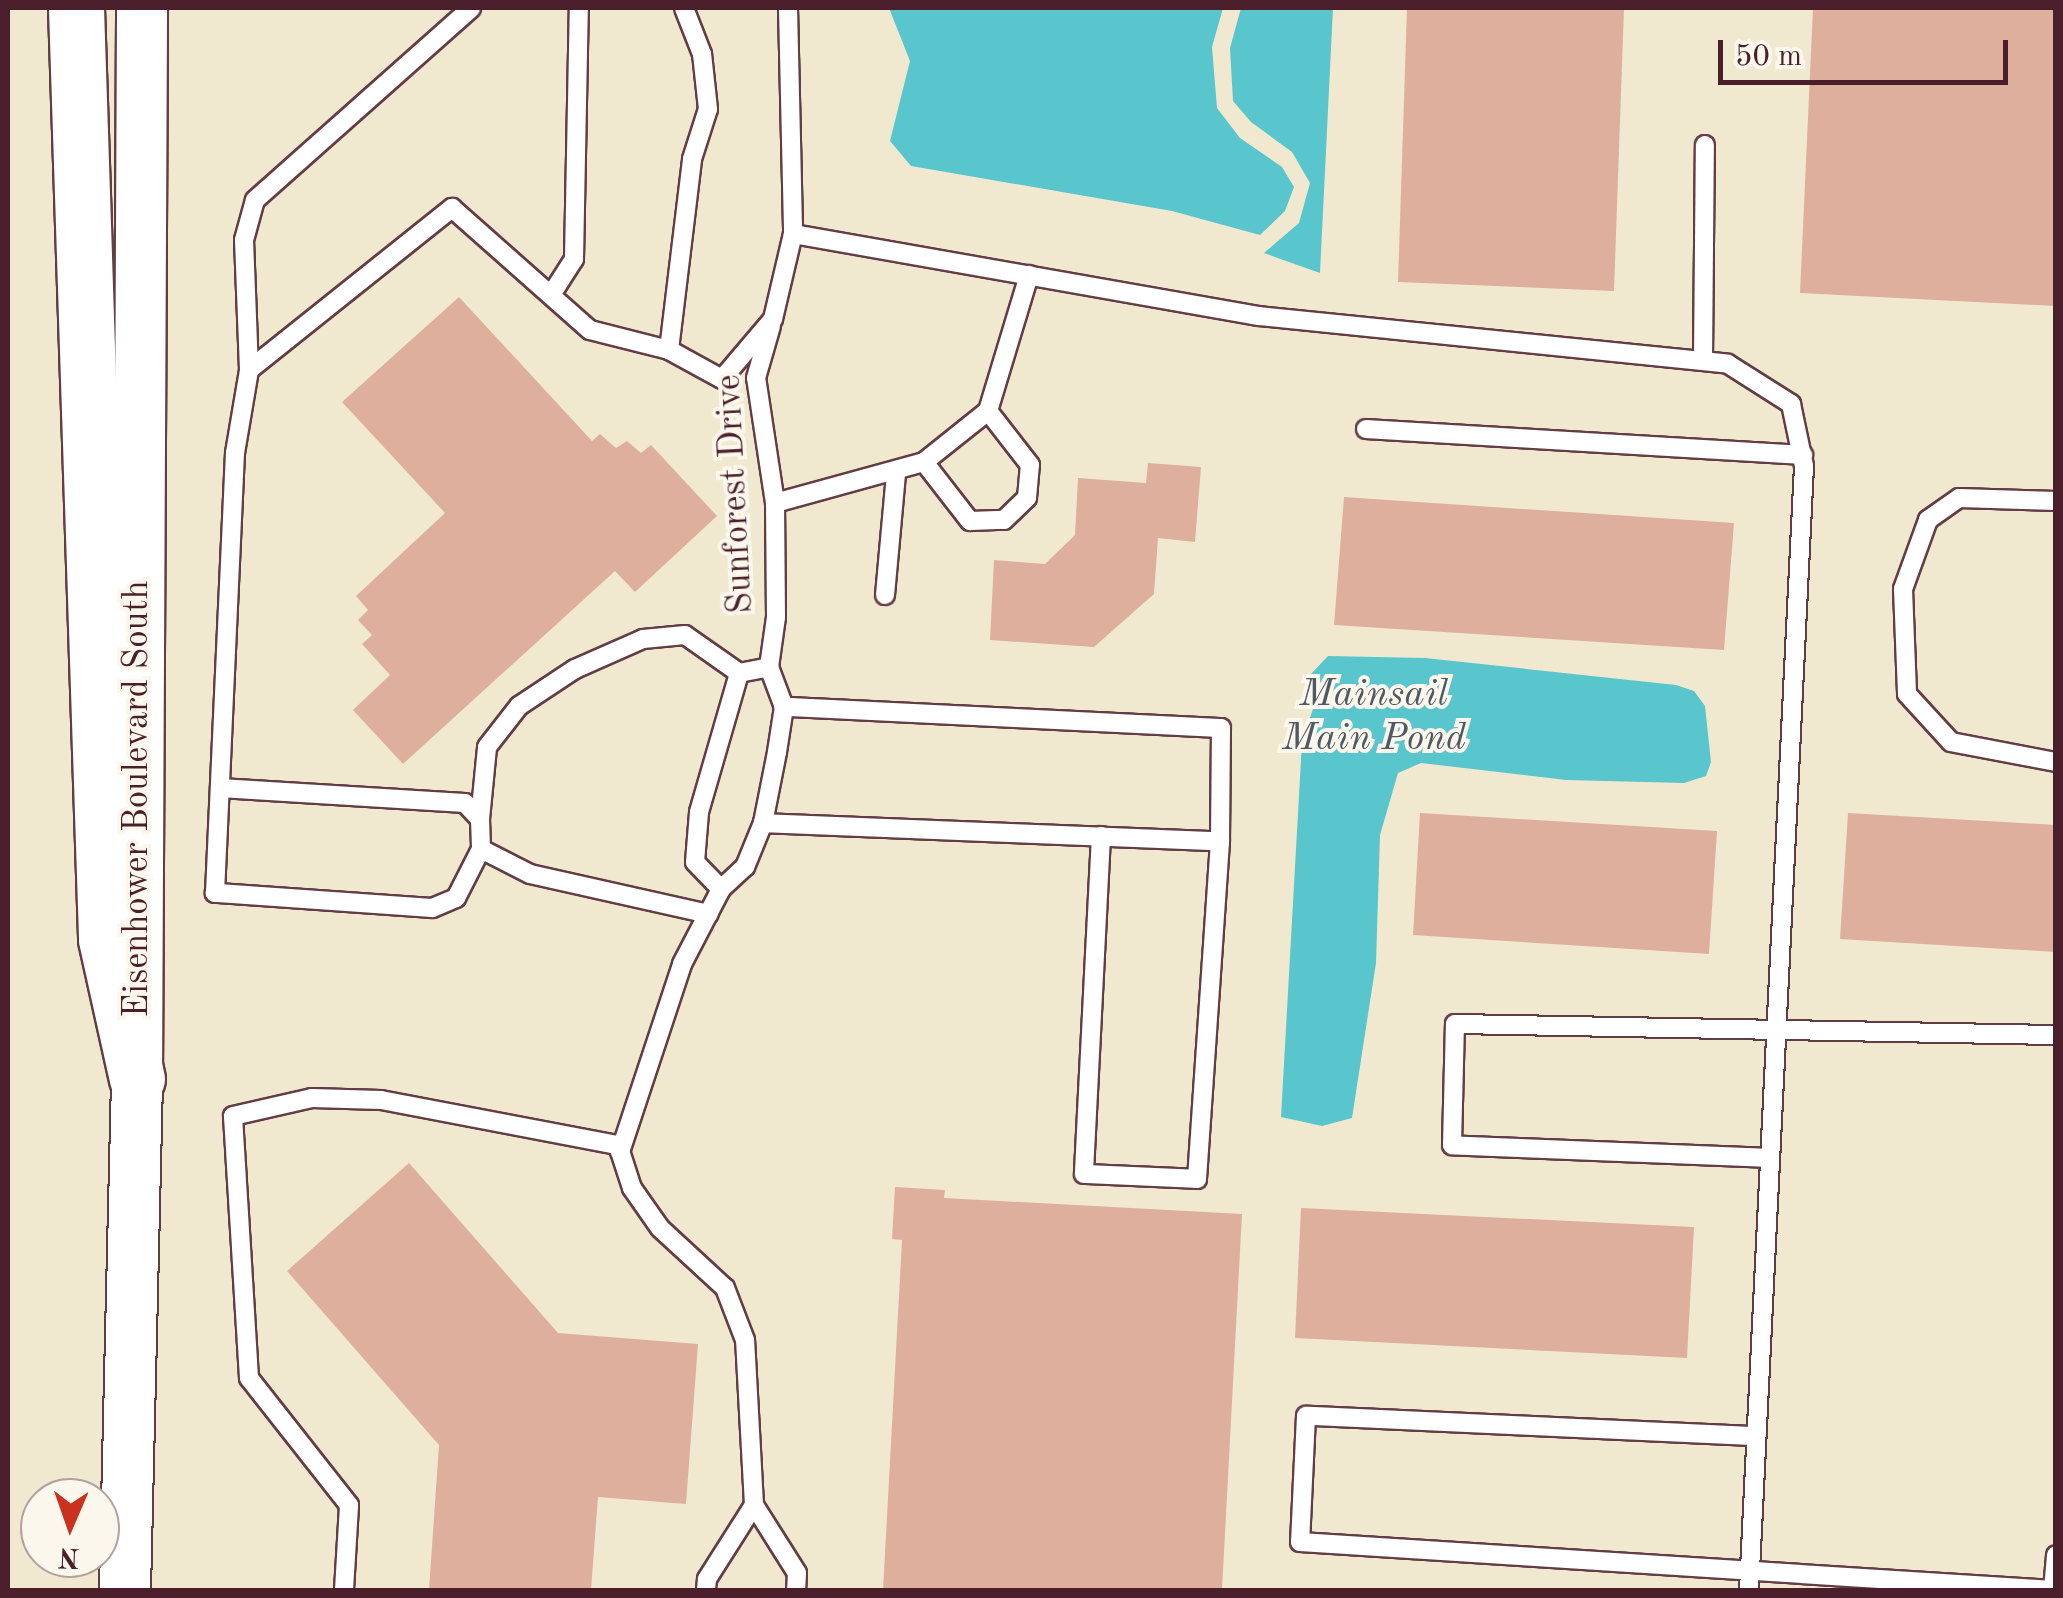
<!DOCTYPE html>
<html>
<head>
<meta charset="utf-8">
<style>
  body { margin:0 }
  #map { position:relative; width:2063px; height:1598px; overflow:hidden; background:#f1e9cf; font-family:"Old Standard TT",serif }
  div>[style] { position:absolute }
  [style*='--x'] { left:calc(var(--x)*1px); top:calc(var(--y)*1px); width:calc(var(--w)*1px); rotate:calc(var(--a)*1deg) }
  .water>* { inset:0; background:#58c6cc }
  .building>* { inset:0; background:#dfaf9e }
  .roads { filter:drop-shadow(2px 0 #633d44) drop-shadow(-2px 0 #633d44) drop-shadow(0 2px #633d44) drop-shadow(0 -2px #633d44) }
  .lane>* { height:18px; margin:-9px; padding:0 9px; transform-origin:9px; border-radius:9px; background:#fff }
  .secondary>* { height:50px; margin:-25px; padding:0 25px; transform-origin:25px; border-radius:25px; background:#fff }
  .highway>* { height:55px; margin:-27.5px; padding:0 27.5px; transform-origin:27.5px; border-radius:27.5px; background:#fff }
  span { translate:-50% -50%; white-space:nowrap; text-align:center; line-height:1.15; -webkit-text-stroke:8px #fbf7ec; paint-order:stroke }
  .street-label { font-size:35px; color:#4a1f2b }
  .water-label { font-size:38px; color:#4f5963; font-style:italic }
  .frame { position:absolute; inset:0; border:10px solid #4a1f2b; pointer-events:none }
  .north { position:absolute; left:20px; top:1478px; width:100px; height:100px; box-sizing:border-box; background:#fbf7ec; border:2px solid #b4a19f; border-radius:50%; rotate:182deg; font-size:28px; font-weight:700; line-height:40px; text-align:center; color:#4a1f2b }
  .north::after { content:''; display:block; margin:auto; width:35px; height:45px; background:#c8321e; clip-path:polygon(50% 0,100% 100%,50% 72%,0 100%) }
  .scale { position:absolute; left:1718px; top:40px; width:290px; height:45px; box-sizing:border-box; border:5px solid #4a1f2b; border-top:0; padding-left:12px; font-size:30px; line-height:35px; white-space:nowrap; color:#4a1f2b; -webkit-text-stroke:8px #fbf7ec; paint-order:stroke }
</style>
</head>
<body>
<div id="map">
  <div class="water">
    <i style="clip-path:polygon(889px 8px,1223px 8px,1212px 47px,1217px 108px,1240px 138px,1282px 167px,1294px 187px,1285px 211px,1260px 235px,1172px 211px,911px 166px,890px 141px,910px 61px)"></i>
    <i style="clip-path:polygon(1241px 8px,1333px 8px,1320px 273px,1264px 253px,1299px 223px,1310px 183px,1292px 152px,1251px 122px,1233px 101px,1230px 48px)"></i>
    <i style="clip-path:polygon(1328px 656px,1425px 658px,1676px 685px,1694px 691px,1705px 706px,1711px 762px,1706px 776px,1684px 783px,1566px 780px,1421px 763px,1398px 773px,1380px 835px,1376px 963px,1352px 1118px,1322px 1126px,1281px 1117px,1302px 742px,1314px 706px,1310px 675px)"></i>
  </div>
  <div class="building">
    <i style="clip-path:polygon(1407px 8px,1624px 8px,1614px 291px,1398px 282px)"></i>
    <i style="clip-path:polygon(1813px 8px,2056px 8px,2056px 306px,1800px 293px)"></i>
    <i style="clip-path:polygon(459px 297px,592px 441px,600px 434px,616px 448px,627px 441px,641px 453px,651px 445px,717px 516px,635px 592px,615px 571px,403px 764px,353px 710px,390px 675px,362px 644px,372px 635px,358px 620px,368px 610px,356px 596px,445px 513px,342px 402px)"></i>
    <i style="clip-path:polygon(1148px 463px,1201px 467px,1195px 542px,1158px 538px,1154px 594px,1094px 647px,990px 640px,994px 560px,1045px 564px,1075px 535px,1078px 478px,1146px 483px)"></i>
    <i style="clip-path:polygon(1344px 497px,1734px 523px,1724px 650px,1334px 625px)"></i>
    <i style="clip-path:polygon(1420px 813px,1717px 831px,1709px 954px,1413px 935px)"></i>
    <i style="clip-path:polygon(1848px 813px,2056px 825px,2056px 952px,1840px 939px)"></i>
    <i style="clip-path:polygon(409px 1163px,558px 1333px,698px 1344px,686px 1504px,598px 1497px,591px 1590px,429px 1590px,439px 1445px,287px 1271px)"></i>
    <i style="clip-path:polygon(895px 1187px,945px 1190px,944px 1198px,1242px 1214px,1222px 1590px,883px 1590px,902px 1240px,892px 1239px)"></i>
    <i style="clip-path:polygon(1301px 1208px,1694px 1227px,1687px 1358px,1295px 1338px)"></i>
  </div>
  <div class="roads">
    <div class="lane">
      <i style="--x:788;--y:8;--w:226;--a:88.7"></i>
      <i style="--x:793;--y:234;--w:473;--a:10"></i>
      <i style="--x:1259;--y:316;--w:471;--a:5.8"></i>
      <i style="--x:1728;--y:364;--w:75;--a:32.4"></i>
      <i style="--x:1791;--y:404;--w:63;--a:78.2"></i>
      <i style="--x:1804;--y:466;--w:1125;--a:92.8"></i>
      <i style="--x:551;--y:295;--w:43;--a:-57.4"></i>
      <i style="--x:574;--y:259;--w:251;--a:-88.9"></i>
      <i style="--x:669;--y:350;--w:192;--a:-83.1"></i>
      <i style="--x:692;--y:159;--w:52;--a:-72.3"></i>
      <i style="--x:708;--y:109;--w:55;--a:-96.2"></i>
      <i style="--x:702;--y:54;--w:49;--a:-111.4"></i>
      <i style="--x:1703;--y:360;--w:215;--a:-89.5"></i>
      <i style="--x:249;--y:370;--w:130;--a:-92.2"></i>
      <i style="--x:244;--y:240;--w:41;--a:-74.6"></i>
      <i style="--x:255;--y:200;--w:289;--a:-41.6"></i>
      <i style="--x:1366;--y:429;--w:438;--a:3.4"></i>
      <i style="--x:924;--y:462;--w:75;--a:52.1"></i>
      <i style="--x:970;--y:521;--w:34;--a:-2"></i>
      <i style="--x:1004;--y:520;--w:32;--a:-44"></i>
      <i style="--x:1027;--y:498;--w:33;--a:-85"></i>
      <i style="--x:1030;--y:465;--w:68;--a:-127.9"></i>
      <i style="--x:2056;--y:501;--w:97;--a:-178.2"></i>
      <i style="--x:1959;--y:498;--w:38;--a:145"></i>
      <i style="--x:1928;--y:520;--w:73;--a:109.9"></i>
      <i style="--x:1903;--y:589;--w:105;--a:87.8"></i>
      <i style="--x:1907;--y:694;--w:65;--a:47.5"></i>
      <i style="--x:1951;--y:742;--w:107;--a:10.8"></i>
      <i style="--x:775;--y:503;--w:155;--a:-15.4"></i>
      <i style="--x:924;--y:462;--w:82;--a:-38.6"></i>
      <i style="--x:988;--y:411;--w:142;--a:-73.2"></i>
      <i style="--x:885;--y:595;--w:122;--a:-84.8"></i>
      <i style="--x:220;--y:788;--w:245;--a:3.5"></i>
      <i style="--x:465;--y:803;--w:22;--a:47"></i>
      <i style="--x:480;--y:819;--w:30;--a:88"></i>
      <i style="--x:481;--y:849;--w:55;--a:117"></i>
      <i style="--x:456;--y:898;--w:26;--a:157"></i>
      <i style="--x:432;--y:908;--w:218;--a:-176"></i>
      <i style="--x:215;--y:893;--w:440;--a:-87.4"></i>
      <i style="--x:235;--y:453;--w:84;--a:-80.4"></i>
      <i style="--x:249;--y:370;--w:260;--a:-38.6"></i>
      <i style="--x:452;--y:208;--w:184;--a:41.5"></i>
      <i style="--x:590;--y:330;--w:81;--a:14.2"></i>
      <i style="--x:669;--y:350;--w:60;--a:28.7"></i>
      <i style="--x:722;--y:379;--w:79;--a:-49.6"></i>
      <i style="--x:773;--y:319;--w:87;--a:-76.8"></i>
      <i style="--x:480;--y:819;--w:72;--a:-84.4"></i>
      <i style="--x:487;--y:747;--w:52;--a:-52"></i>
      <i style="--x:519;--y:706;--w:67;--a:-33.5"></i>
      <i style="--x:575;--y:669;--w:74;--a:-23.8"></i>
      <i style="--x:643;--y:639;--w:42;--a:-5.4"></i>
      <i style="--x:685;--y:635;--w:66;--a:35.1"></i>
      <i style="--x:763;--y:823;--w:457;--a:2.3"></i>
      <i style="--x:1220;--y:841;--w:113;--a:-89.5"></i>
      <i style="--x:1221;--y:728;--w:438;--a:-177.2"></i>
      <i style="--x:1101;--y:836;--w:338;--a:92.9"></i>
      <i style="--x:1084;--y:1174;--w:113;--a:2.5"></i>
      <i style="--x:1197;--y:1179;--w:339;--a:-86.1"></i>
      <i style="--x:481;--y:849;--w:55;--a:27"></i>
      <i style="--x:530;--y:874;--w:183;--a:12.6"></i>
      <i style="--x:721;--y:889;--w:37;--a:-134"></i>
      <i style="--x:695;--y:862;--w:50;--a:-85.4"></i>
      <i style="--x:699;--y:812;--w:145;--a:-73.9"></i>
      <i style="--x:739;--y:673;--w:31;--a:-11"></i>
      <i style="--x:1769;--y:1158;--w:317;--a:-177.7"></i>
      <i style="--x:1452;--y:1145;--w:121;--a:-88.6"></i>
      <i style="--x:1455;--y:1024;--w:601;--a:1.05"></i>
      <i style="--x:1754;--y:1436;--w:448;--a:-177.4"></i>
      <i style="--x:1306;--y:1416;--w:126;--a:92.7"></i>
      <i style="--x:1300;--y:1542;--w:755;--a:3.65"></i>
      <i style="--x:2053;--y:1590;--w:35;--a:-85"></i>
      <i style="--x:754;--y:1505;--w:165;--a:-93.1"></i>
      <i style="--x:745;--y:1340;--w:56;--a:-111"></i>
      <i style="--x:725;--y:1288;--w:88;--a:-137.3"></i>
      <i style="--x:660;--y:1228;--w:49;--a:-125"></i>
      <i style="--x:632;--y:1188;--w:38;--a:-108"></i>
      <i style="--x:620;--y:1152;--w:198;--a:-71.7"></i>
      <i style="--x:682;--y:964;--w:85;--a:-62.5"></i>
      <i style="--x:721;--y:889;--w:33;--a:-43"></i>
      <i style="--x:745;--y:867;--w:48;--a:-67.8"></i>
      <i style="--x:763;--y:823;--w:72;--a:-78.8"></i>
      <i style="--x:777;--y:752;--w:46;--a:-81.2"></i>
      <i style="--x:784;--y:707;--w:43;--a:-110.6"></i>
      <i style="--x:769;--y:667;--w:50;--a:-82"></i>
      <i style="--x:776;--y:617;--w:114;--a:-90.5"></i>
      <i style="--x:775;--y:503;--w:126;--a:-98.6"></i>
      <i style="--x:756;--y:378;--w:54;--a:-73.9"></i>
      <i style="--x:344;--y:1590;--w:85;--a:-86.6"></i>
      <i style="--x:349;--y:1505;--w:162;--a:-128.2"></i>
      <i style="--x:249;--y:1378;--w:262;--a:-93.5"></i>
      <i style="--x:233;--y:1116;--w:81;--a:-12.8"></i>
      <i style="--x:312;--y:1098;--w:69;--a:1.7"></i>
      <i style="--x:381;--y:1100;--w:245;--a:10.8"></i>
      <i style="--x:706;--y:1590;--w:11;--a:-85"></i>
      <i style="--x:707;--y:1579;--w:88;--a:-57.6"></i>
      <i style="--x:754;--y:1505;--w:80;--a:57.7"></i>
      <i style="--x:797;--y:1573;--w:17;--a:93"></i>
    </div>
    <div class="secondary">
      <i style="--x:125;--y:1590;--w:511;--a:-88.65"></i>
      <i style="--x:137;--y:1079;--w:1071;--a:-89.73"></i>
    </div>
    <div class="highway">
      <i style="--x:76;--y:8;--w:931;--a:88.15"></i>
      <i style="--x:106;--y:939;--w:143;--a:77.5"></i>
    </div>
  </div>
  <div class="street-label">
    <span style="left:736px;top:494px;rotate:-93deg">Sunforest Drive</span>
    <span style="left:138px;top:799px;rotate:-90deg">Eisenhower Boulevard South</span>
  </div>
  <div class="water-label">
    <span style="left:1374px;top:718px">Mainsail<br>Main Pond</span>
  </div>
  <div class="frame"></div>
  <div class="north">N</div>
  <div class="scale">50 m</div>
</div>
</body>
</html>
